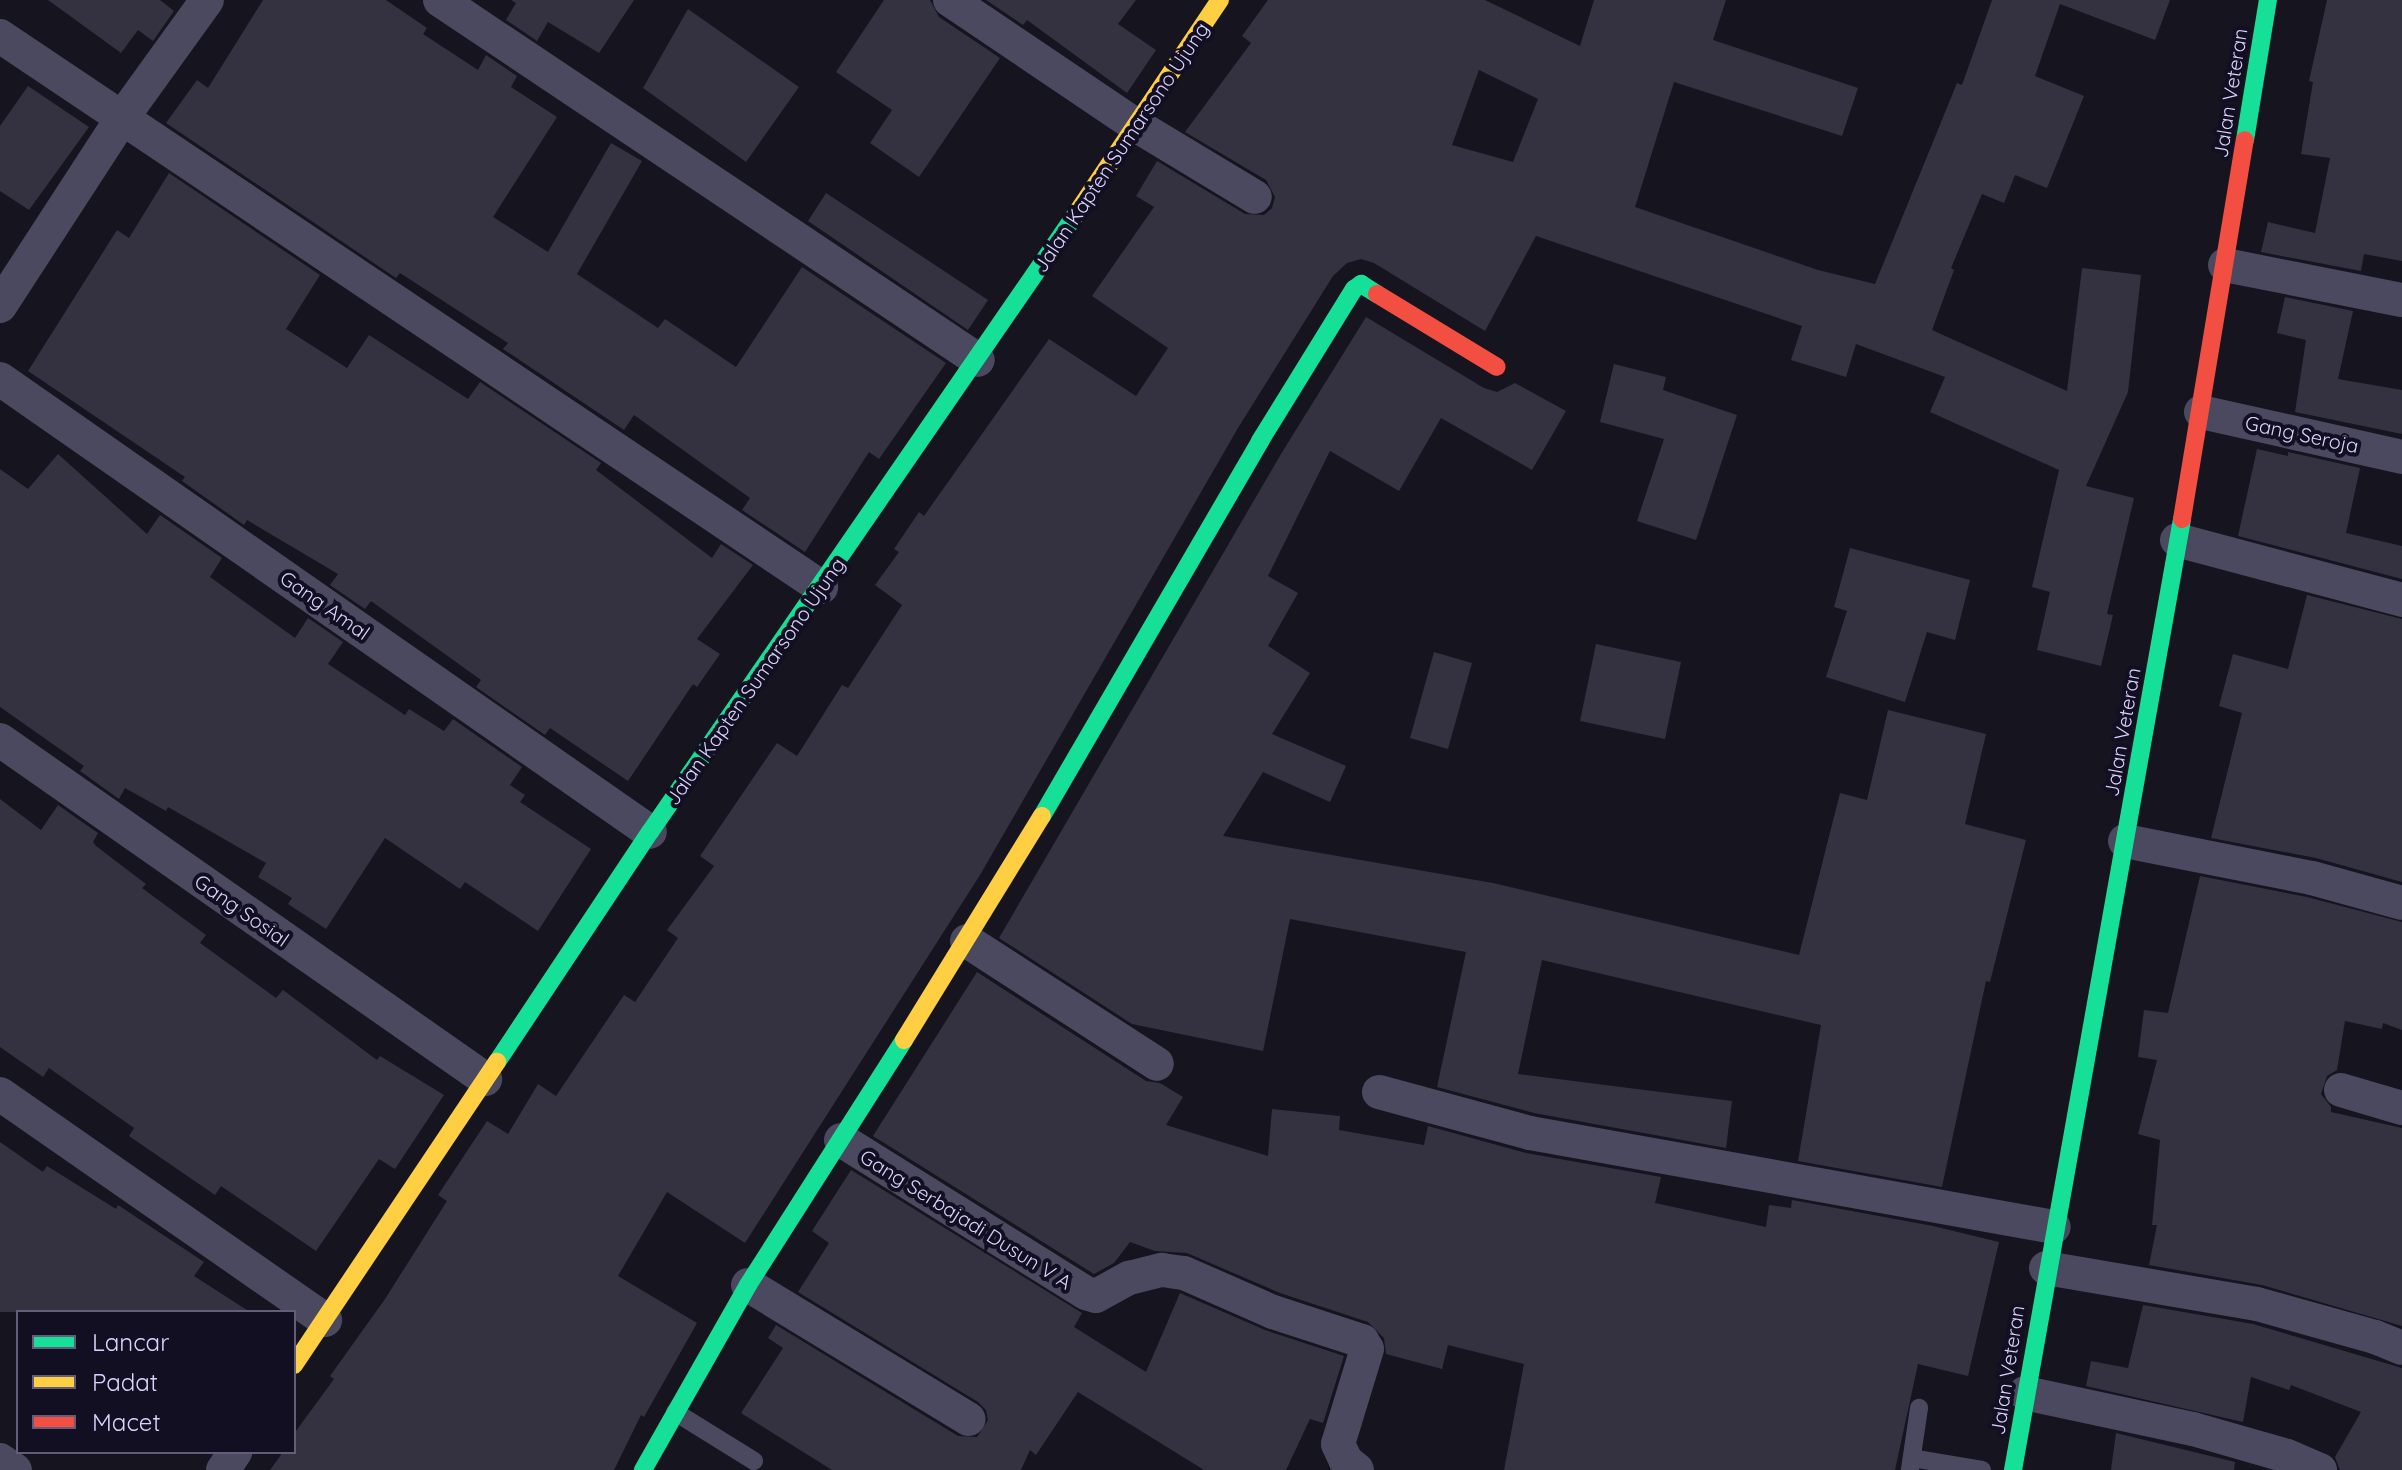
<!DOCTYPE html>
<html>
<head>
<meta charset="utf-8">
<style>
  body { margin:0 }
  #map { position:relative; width:2402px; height:1470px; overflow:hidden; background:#16141e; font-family:Quicksand,sans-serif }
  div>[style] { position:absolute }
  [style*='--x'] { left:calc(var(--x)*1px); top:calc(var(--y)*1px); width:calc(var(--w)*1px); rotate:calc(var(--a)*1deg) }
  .building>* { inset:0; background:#343240 }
  .lane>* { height:18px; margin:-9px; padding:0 9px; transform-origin:9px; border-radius:9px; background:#4b495f }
  .street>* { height:34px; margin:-17px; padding:0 17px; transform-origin:17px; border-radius:17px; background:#4b495f }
  .fast>* { height:18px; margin:-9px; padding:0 9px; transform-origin:9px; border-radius:9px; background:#16e098 }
  .slow>* { height:18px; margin:-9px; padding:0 9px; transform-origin:9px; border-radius:9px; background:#ffcf43 }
  .jam>* { height:18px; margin:-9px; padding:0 9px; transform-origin:9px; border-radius:9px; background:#f24e42 }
  span { translate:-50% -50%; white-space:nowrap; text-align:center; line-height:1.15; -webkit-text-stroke:8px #130f23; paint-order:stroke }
  .street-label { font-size:20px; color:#dad3fd }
  .legend { position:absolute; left:16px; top:1310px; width:280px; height:144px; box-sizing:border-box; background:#130f23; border:2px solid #635d7a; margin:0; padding:10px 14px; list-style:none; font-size:24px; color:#dad3fd }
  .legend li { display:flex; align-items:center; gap:16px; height:40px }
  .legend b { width:40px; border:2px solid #635d7a }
</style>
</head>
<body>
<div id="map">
  <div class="building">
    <i style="clip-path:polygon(48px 0,160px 0,174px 11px,153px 41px,138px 30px,121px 53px)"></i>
    <i style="clip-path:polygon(263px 0,386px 0,427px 28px,423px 34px,478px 70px,486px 55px,517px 76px,511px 87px,557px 117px,493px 217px,548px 252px,611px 143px,642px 161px,577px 274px,658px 328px,665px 319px,736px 367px,802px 267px,946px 363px,879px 459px,869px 452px,805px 552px,742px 510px,750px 498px,634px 415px,624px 430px,503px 349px,508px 343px,400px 273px,396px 278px,166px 123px,197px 80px,208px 88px)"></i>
    <i style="clip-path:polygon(511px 0,634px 0,599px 53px,548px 22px,537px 41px,506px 20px,516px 3px)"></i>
    <i style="clip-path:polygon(884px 0,930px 0,939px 17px,1000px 58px,919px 177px,870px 143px,892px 110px,836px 72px)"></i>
    <i style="clip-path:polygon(986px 0,1136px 0,1118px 24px,1156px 50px,1127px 93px,1027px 20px,1023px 25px)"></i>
    <i style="clip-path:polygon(evenodd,1268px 0,1485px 0,1580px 46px,1594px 0,1726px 0,1713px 40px,1858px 88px,1842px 136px,1674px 82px,1635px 207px,1818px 270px,1875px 284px,1957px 83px,1962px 85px,1992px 0,2170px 0,2155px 40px,2060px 4px,2035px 76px,2084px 96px,2047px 188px,2015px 175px,2004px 203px,1982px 194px,1951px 268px,1954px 270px,1932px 330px,2067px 391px,2082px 268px,2141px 275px,2128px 392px,2086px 486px,2134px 498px,2107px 614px,2113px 615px,2101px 666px,2037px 650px,2050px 592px,2032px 587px,2059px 470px,1930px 412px,1945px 377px,1856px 344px,1846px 377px,1791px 360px,1802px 326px,1536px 236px,1485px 331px,1374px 263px,1361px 259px,1347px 263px,1333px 276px,1238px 428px,980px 875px,745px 1243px,667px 1192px,618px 1276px,697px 1323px,644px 1417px,641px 1415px,614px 1470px,270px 1470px,283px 1452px,294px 1452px,296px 1431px,334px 1379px,330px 1376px,385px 1299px,447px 1201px,438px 1195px,487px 1121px,508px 1134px,538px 1084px,556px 1096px,624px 995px,635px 1002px,678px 938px,667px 930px,714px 866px,700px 856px,777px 743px,797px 756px,842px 685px,848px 688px,902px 605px,875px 585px,899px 552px,894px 549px,919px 512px,924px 516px,1049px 339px,1136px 396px,1168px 348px,1092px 296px,1154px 207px,1136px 196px,1157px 161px,1245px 214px,1264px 215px,1272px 208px,1275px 197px,1266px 180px,1185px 132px,1251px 43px,1242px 36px,1268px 0,1479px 70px,1538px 99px,1513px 162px,1452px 145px,1479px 70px)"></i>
    <i style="clip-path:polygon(2327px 0,2402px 0,2402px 261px,2364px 254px,2361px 271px,2261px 252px,2268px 222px,2315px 233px,2330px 158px,2301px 154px,2313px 82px,2309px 81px)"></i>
    <i style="clip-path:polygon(688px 9px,799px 87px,746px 162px,643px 88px)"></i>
    <i style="clip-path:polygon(28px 86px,89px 127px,29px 210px,0 191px,0 126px)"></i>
    <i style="clip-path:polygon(169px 173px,320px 275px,286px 329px,347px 368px,369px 335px,468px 399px,480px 382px,601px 463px,596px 470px,712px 558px,721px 544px,753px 565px,697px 639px,720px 654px,697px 687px,693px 684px,628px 781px,550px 728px,545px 735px,476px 687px,481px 680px,371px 601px,365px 609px,330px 585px,338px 574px,247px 520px,244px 525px,182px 481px,185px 477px,28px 371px,117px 230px,129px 238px)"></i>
    <i style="clip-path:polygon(826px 193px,988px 300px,968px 330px,808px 221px)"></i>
    <i style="clip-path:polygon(2285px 297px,2353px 311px,2338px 379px,2402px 390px,2402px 434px,2295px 412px,2306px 340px,2277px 333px)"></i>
    <i style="clip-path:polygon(1366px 317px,1484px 388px,1497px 392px,1515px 383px,1566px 411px,1532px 470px,1441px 418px,1399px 491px,1330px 451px,1268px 576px,1298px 593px,1268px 646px,1310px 673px,1272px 734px,1346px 766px,1330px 802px,1263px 772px,1223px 836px,1493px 883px,1799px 955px,1840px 793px,1867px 800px,1888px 710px,1986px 734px,1965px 824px,2026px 840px,1990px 982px,1986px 981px,1942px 1187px,1798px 1161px,1821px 1025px,1542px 960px,1518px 1074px,1732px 1101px,1726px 1148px,1534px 1113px,1437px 1087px,1466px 952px,1290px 919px,1263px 1051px,1132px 1024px,999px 938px,1281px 454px)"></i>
    <i style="clip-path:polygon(1614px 364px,1666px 377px,1663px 390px,1737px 415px,1696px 540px,1637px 521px,1664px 439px,1600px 422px)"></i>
    <i style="clip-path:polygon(2257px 449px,2288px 456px,2288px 452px,2360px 468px,2346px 533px,2402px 546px,2402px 579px,2238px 536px)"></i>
    <i style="clip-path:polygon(58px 454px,147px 534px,160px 515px,222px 558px,210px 577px,295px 638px,308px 618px,343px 642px,328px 664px,405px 715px,409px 709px,444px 731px,453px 719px,522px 767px,510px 785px,525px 795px,520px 802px,591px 849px,538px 931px,465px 882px,460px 889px,385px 838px,326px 929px,288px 904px,292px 898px,258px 877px,266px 863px,168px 807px,166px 811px,125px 788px,119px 799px,80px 771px,84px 766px,0 707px,0 469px,28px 489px)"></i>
    <i style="clip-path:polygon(1850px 548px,1970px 580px,1955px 640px,1927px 632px,1905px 702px,1826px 677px,1847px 611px,1834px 607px)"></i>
    <i style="clip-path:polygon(2307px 595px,2402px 619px,2402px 882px,2316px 858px,2211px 838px,2242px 713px,2219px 706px,2233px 654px,2288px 669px)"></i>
    <i style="clip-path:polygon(1596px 644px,1681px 662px,1665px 739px,1580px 721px)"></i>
    <i style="clip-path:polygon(1434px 652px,1472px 663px,1448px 749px,1410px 738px)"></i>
    <i style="clip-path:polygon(0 799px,41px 830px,58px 805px,98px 833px,93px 842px,96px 846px,146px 884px,142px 888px,206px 935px,200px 943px,276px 998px,283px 990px,377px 1060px,380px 1056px,444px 1095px,395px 1169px,379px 1159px,316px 1251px,221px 1186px,215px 1195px,129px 1136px,134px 1128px,49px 1068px,43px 1077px,0 1047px)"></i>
    <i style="clip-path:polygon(2200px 876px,2307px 897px,2402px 922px,2402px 1030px,2383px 1023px,2382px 1029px,2345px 1021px,2337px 1070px,2327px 1076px,2321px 1094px,2331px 1107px,2331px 1112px,2402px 1128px,2402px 1326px,2262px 1285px,2149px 1265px,2157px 1225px,2152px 1225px,2160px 1140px,2138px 1134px,2157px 1060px,2138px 1057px,2144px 1010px,2168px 1013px)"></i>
    <i style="clip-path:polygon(977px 972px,1146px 1081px,1160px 1083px,1183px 1097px,1166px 1125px,1268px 1156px,1272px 1109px,1340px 1116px,1339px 1130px,1424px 1145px,1428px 1126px,1526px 1153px,1661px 1177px,1655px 1203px,1766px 1227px,1769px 1205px,1791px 1208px,1792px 1200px,1933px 1226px,1999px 1242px,1968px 1376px,1918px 1364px,1895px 1470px,1504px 1470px,1524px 1364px,1448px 1345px,1442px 1369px,1386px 1354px,1384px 1338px,1368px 1322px,1280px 1293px,1187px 1253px,1155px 1251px,1130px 1242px,1114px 1263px,1094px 1274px,873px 1136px)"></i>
    <i style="clip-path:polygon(0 1142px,43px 1172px,47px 1166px,116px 1209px,118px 1205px,204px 1262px,194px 1276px,250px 1312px,0 1312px)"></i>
    <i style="clip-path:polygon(851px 1170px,1082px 1313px,1074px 1327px,1146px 1372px,1180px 1293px,1265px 1330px,1344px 1356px,1323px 1423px,1310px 1419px,1286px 1470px,1204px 1470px,1078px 1392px,1036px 1455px,1030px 1450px,1021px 1470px,832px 1470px,741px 1413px,783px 1348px,768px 1338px,776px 1325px,958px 1436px,977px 1437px,988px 1420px,986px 1410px,978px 1402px,798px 1292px,829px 1243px,812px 1231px)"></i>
    <i style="clip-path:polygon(2143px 1305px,2253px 1324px,2402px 1368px,2402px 1470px,2340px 1470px,2335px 1457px,2361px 1412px,2291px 1385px,2289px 1390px,2251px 1377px,2243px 1422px,2086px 1386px,2091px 1361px,2128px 1368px)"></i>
    <i style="clip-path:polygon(2116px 1433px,2235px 1462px,2234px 1470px,2111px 1470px)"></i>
  </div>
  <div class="lane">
    <i style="--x:675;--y:1412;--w:93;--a:31.8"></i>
    <i style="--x:1912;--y:1458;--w:71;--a:9.7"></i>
    <i style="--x:1910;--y:1469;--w:62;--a:-81.6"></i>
  </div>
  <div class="street">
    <i style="--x:440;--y:0;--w:647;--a:33.79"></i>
    <i style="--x:950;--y:0;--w:222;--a:34"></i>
    <i style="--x:1134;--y:124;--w:141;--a:31.1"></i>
    <i style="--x:0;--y:36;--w:989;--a:33.87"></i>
    <i style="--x:2225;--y:265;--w:180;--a:11.2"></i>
    <i style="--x:0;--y:306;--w:224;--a:-57"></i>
    <i style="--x:122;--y:118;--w:145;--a:-54.2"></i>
    <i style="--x:0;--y:379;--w:792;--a:34.87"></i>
    <i style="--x:2201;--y:412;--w:206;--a:12.6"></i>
    <i style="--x:2177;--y:540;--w:233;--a:14.9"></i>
    <i style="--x:0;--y:740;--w:592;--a:34.95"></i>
    <i style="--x:2125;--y:841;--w:191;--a:11.2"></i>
    <i style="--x:2312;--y:878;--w:93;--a:15.5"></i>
    <i style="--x:967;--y:941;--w:226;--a:32.9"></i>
    <i style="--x:2341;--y:1090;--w:64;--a:16.4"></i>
    <i style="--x:1379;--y:1092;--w:156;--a:15.2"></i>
    <i style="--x:1530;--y:1133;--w:532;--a:10.17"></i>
    <i style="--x:0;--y:1094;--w:396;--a:34.8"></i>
    <i style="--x:841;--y:1140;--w:289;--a:32"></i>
    <i style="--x:1086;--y:1293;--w:10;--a:17"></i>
    <i style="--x:1096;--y:1296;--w:38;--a:-29"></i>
    <i style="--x:1129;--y:1278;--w:34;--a:-14"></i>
    <i style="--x:1162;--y:1270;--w:22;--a:8"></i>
    <i style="--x:1184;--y:1273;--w:97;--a:23.7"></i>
    <i style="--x:1273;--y:1312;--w:94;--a:18"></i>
    <i style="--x:1362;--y:1341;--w:9;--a:58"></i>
    <i style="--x:1367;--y:1349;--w:99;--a:107"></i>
    <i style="--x:1338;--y:1444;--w:19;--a:65"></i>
    <i style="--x:1346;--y:1461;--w:14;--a:39"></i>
    <i style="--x:2046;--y:1268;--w:214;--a:9.7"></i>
    <i style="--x:2257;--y:1304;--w:123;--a:15.6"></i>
    <i style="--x:2375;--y:1337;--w:29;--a:22"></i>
    <i style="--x:748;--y:1285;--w:258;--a:31.3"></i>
    <i style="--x:2025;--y:1393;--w:172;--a:12.1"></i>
    <i style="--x:2193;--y:1429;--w:98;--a:16"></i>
    <i style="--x:2287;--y:1456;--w:36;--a:23"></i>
    <i style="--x:0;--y:1460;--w:18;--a:34"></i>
    <i style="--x:223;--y:1470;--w:22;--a:-56"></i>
  </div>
  <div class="fast">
    <i style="--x:2245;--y:140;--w:142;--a:-80.7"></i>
    <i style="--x:1042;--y:816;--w:434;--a:-59.8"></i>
    <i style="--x:1260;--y:441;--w:179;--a:-58.3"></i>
    <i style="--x:1354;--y:289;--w:9;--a:-36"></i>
    <i style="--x:1361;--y:284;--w:19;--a:32"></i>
    <i style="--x:497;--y:1062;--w:276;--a:-56.4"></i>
    <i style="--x:650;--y:832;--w:751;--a:-55.42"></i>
    <i style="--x:643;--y:1470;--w:213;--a:-60.4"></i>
    <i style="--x:748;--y:1285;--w:290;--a:-57.5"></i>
    <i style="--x:2013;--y:1470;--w:966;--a:-79.92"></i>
  </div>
  <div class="slow">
    <i style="--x:1076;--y:214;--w:258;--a:-56.1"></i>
    <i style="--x:904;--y:1040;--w:263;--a:-58.4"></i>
    <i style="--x:294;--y:1365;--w:365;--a:-56.2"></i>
  </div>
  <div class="jam">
    <i style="--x:1377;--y:294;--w:140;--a:31.3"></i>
    <i style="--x:2182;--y:519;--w:384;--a:-80.6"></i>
  </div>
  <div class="street-label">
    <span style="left:2230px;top:93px;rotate:-81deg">Jalan Veteran</span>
    <span style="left:1121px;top:147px;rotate:-56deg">Jalan Kapten Sumarsono Ujung</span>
    <span style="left:2302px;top:434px;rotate:12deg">Gang Seroja</span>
    <span style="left:325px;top:605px;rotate:35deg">Gang Amal</span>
    <span style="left:755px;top:681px;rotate:-55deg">Jalan Kapten Sumarsono Ujung</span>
    <span style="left:2122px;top:732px;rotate:-80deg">Jalan Veteran</span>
    <span style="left:242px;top:910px;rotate:35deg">Gang Sosial</span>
    <span style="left:966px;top:1219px;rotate:32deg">Gang Serbajadi Dusun V A</span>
    <span style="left:2007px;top:1370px;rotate:-81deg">Jalan Veteran</span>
  </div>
  <ul class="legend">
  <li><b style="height:10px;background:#16e098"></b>Lancar</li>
  <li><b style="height:10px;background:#ffcf43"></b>Padat</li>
  <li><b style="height:10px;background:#f24e42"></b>Macet</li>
  </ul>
</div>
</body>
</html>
